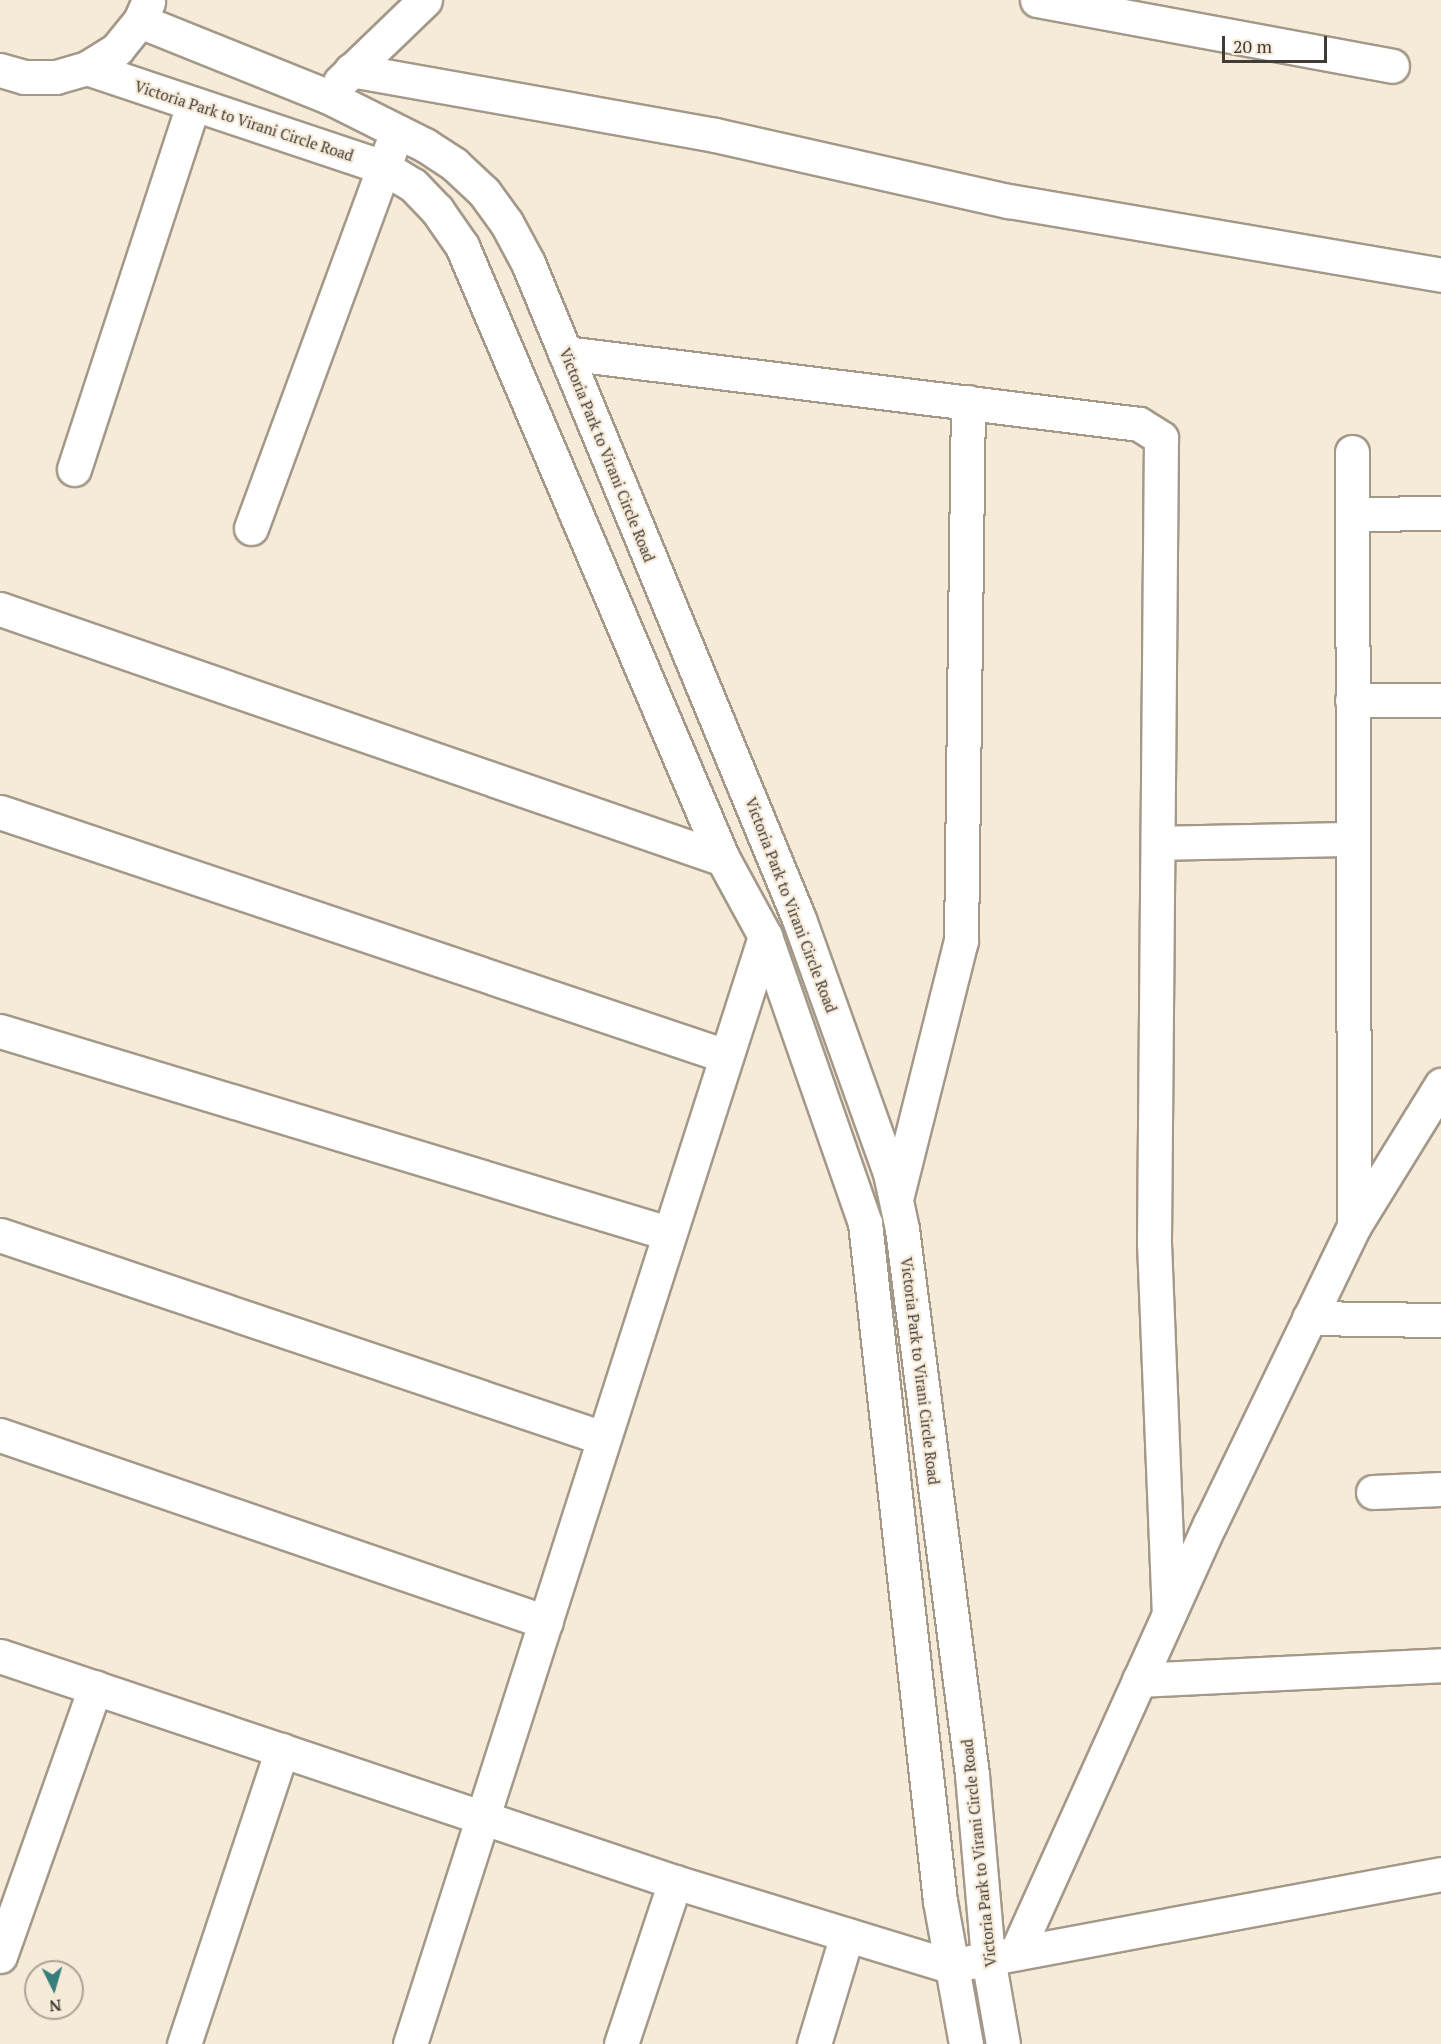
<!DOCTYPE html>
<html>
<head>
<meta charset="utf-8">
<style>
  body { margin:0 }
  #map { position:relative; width:1441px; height:2044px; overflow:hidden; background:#f6ead9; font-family:"PT Serif",serif }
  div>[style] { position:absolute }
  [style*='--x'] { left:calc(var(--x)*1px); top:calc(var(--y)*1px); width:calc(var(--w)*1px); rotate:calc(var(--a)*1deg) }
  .roads { filter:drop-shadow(2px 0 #a49989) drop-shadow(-2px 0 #a49989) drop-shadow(0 2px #a49989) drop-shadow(0 -2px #a49989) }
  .minor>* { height:33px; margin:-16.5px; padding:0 16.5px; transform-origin:16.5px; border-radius:16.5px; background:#fff }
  span { translate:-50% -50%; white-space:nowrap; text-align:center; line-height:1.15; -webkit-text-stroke:4.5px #f6ead9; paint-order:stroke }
  .street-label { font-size:15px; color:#403c35 }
  .north { position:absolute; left:24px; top:1960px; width:60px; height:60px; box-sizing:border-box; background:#f6ead9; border:2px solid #ada497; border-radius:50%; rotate:175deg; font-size:16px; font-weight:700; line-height:24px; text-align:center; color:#403c35 }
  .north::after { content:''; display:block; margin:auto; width:21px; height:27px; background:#367e7c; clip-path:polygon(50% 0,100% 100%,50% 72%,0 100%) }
  .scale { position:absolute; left:1222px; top:36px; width:105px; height:27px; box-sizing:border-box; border:3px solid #403c35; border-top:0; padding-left:8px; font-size:18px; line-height:21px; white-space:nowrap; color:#403c35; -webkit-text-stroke:4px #f6ead9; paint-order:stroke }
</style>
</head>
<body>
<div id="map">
  <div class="roads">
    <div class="minor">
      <i style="--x:1037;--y:0;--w:361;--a:10.5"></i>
      <i style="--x:140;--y:21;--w:201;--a:21.9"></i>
      <i style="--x:327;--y:96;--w:110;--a:26.6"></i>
      <i style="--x:425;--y:145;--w:35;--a:33"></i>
      <i style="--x:454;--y:164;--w:41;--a:43"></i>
      <i style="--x:484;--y:192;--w:37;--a:54"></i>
      <i style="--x:506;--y:222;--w:47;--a:61.8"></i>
      <i style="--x:528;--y:263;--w:710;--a:67.55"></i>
      <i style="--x:799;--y:919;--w:270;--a:70.3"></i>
      <i style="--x:890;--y:1173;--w:57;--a:77.9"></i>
      <i style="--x:902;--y:1229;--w:550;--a:82.69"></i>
      <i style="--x:972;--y:1775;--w:184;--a:85"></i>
      <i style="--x:988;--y:1958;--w:87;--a:80.1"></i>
      <i style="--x:87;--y:68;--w:312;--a:18.5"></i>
      <i style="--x:383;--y:167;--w:35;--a:31"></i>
      <i style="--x:413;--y:185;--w:35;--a:46"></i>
      <i style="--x:437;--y:210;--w:44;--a:55.2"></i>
      <i style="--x:462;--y:246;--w:666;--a:66.94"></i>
      <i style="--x:723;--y:859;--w:88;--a:61.4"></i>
      <i style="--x:765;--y:936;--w:304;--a:70.8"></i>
      <i style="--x:865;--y:1223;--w:682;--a:83.69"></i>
      <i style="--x:940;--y:1901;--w:145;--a:79.7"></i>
      <i style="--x:0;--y:70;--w:25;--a:16"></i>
      <i style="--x:24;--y:77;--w:32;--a:0"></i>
      <i style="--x:56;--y:77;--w:32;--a:-16"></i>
      <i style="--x:87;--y:68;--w:36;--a:-32"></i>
      <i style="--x:117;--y:49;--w:36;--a:-51"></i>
      <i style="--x:140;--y:21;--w:21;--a:-67"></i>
      <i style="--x:351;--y:70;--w:370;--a:10.1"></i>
      <i style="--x:715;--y:135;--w:301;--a:12.7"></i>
      <i style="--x:1009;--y:201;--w:438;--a:9.7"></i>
      <i style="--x:340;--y:82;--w:118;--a:-44"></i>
      <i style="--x:565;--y:353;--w:578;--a:7.05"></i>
      <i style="--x:1139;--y:424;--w:26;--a:32"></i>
      <i style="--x:1161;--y:438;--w:805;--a:90.5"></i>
      <i style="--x:1154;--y:1243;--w:371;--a:87.7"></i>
      <i style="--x:1352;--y:452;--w:774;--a:89.85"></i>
      <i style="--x:74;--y:469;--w:384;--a:-71.9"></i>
      <i style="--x:1352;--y:514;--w:89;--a:-0.6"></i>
      <i style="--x:251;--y:528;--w:406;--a:-69.8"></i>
      <i style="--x:0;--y:609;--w:765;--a:19.07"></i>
      <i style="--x:1352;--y:700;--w:89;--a:0"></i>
      <i style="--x:0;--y:812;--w:766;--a:18.58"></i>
      <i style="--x:1158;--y:843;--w:195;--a:-1.2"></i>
      <i style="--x:0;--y:1031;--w:698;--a:16.83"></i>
      <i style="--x:897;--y:1195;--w:262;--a:-75.9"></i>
      <i style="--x:961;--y:941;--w:539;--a:-89.26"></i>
      <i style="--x:0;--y:1235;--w:636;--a:18.61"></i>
      <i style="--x:1309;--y:1318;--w:132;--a:0.9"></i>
      <i style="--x:0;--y:1435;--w:577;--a:18.91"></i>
      <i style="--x:1373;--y:1492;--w:68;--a:-2.5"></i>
      <i style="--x:0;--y:1656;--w:712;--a:18.51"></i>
      <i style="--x:675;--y:1882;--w:287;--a:17"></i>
      <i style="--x:949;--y:1966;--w:501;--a:-10.59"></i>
      <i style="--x:1139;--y:1680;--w:302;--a:-2.8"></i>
      <i style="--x:1016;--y:1953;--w:471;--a:-65.7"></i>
      <i style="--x:1210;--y:1524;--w:331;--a:-64.2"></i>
      <i style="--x:1354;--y:1226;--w:166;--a:-58.3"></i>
      <i style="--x:0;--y:1956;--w:285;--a:-70.5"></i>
      <i style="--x:184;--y:2044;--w:310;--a:-71.6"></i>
      <i style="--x:410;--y:2044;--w:1163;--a:-72.23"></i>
      <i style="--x:621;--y:2044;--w:171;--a:-71.6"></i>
      <i style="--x:814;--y:2044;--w:114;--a:-73.2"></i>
    </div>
  </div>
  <div class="street-label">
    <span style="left:244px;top:121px;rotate:18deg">Victoria Park to Virani Circle Road</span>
    <span style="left:607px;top:455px;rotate:68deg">Victoria Park to Virani Circle Road</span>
    <span style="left:791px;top:905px;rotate:69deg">Victoria Park to Virani Circle Road</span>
    <span style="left:920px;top:1371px;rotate:83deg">Victoria Park to Virani Circle Road</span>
    <span style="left:979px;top:1853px;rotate:-96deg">Victoria Park to Virani Circle Road</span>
  </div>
  <div class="north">N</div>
  <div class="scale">20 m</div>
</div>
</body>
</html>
